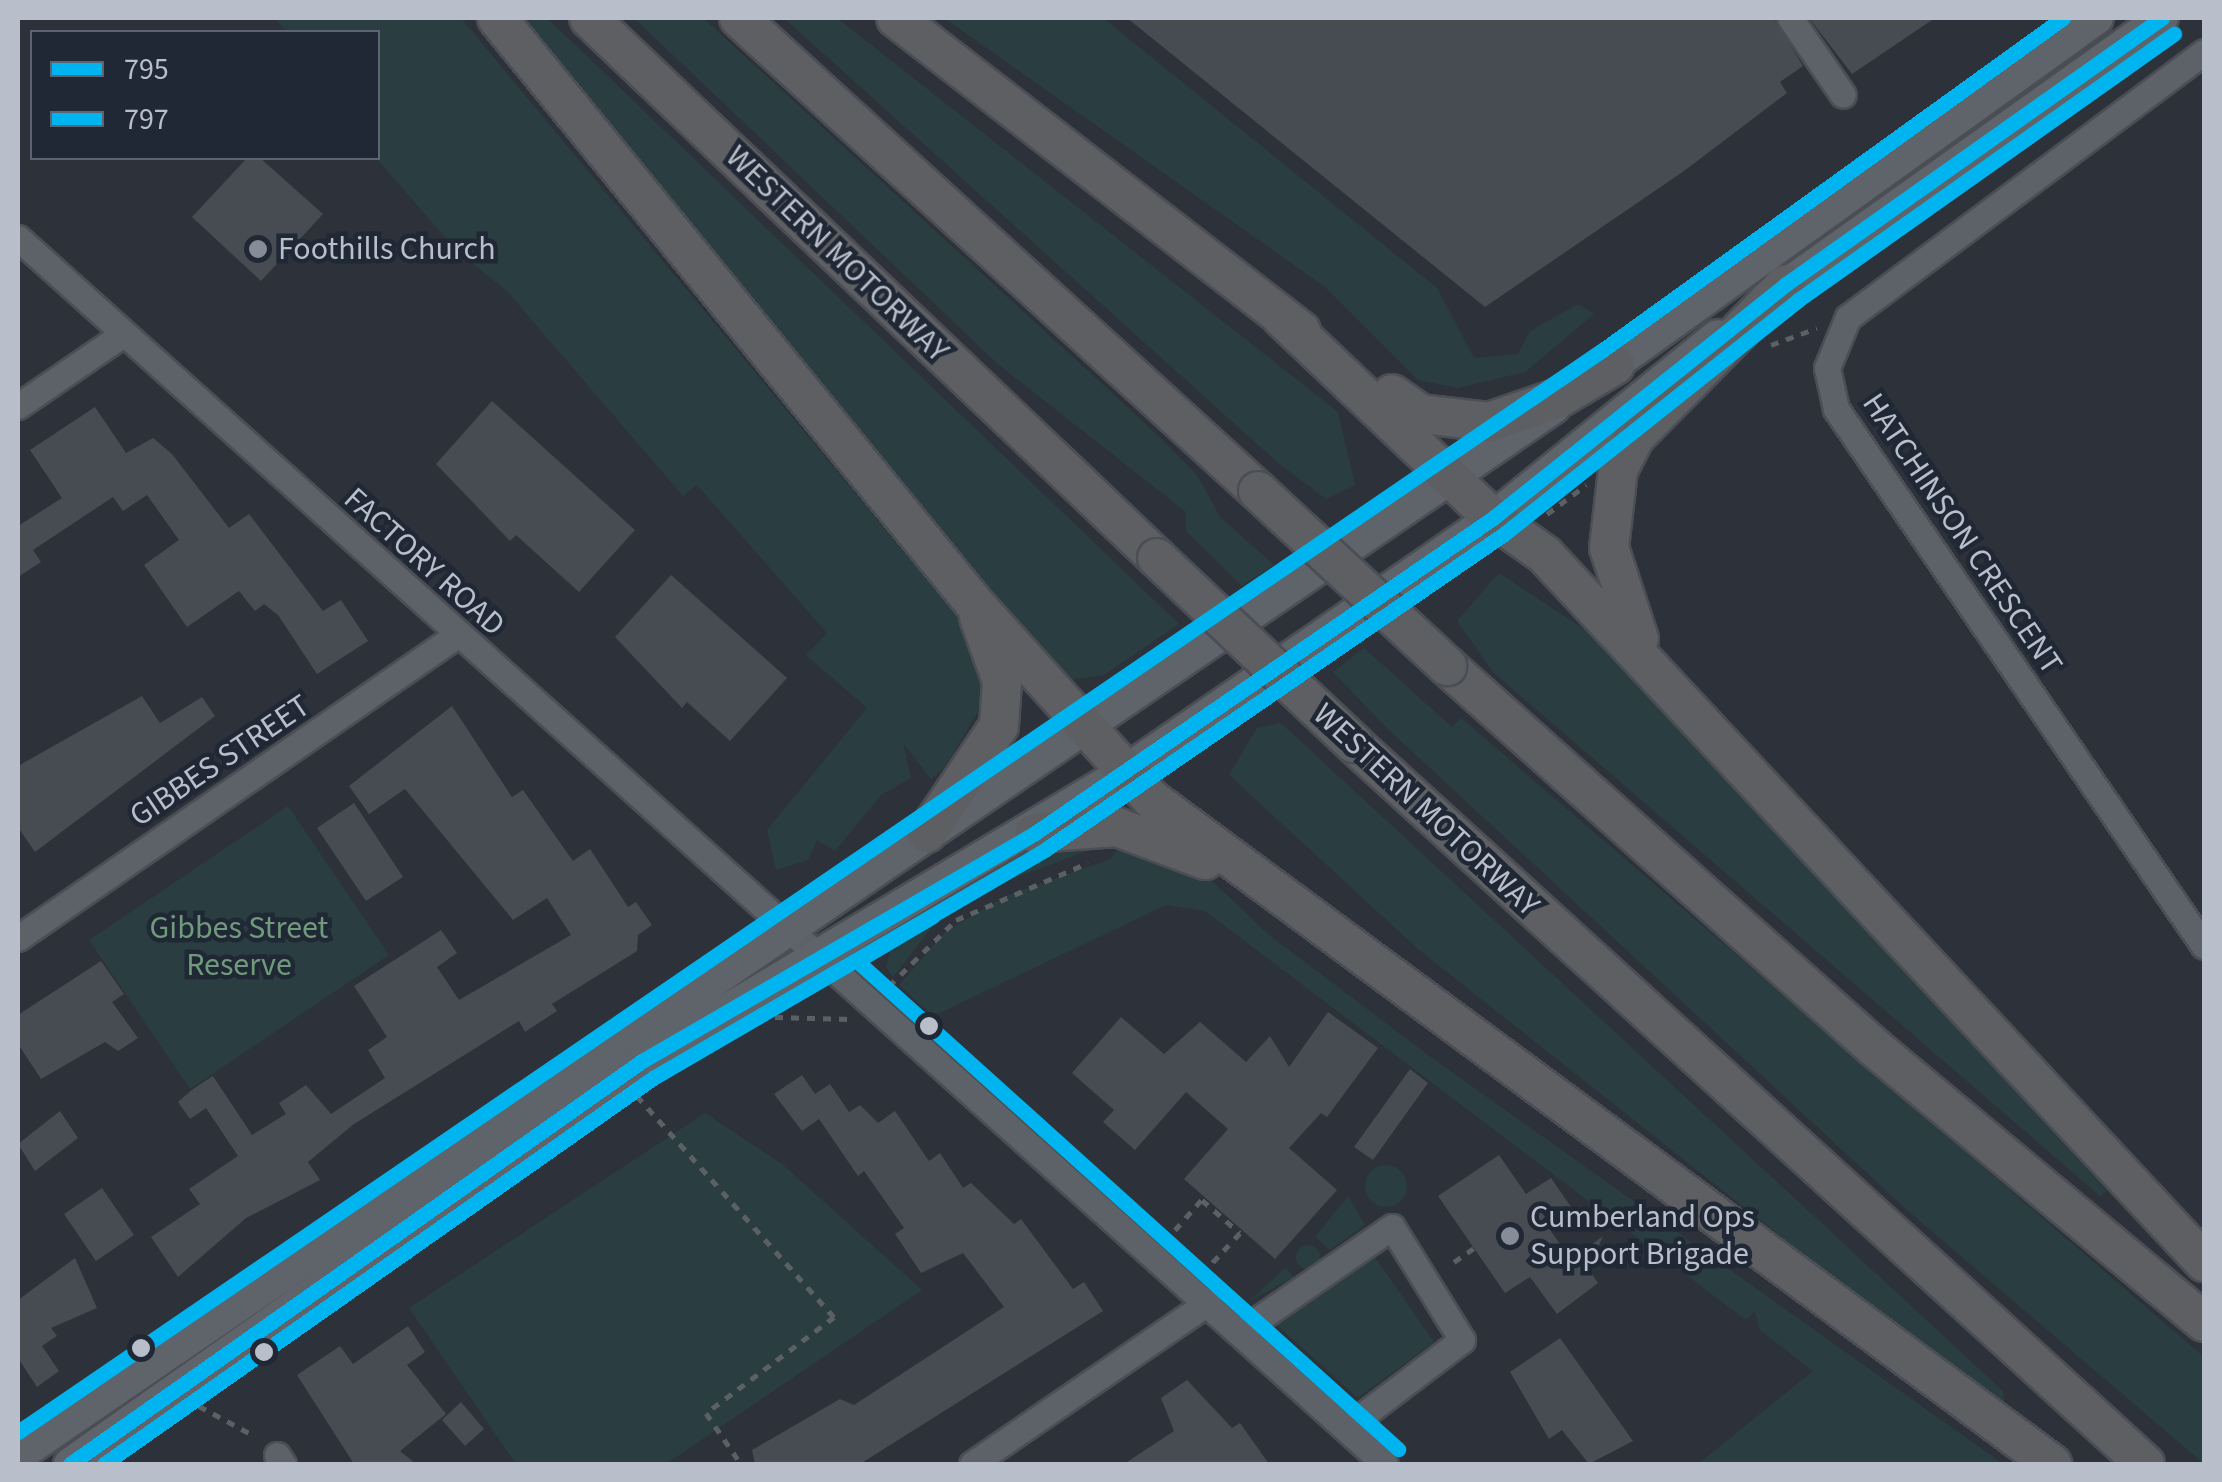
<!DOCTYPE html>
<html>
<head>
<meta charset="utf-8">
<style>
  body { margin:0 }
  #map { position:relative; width:2222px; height:1482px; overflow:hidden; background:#2d323a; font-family:"Source Sans 3",sans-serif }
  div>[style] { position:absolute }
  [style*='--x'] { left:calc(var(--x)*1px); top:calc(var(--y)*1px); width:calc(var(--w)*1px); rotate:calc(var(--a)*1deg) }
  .green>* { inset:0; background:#2a3d41 }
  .round { border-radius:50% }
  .building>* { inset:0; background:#474b52 }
  .path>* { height:5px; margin-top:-2.5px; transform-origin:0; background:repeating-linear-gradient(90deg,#5b6065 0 8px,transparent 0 16px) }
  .roads { filter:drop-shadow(2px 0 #4b4e54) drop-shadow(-2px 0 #4b4e54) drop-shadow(0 2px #4b4e54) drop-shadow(0 -2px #4b4e54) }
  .minor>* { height:25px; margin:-12.5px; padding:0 12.5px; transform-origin:12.5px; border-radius:12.5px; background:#5d6168 }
  .major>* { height:32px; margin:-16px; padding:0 16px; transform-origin:16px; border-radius:16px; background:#5f636a }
  .highway>* { height:38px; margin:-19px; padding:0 19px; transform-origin:19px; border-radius:19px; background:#5d5f62 }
  .bridges { filter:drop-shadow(2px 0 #4a4e55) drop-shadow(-2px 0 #4a4e55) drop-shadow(0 2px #4a4e55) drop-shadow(0 -2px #4a4e55) }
  .highway-bridge>* { height:38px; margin:-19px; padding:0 19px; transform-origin:19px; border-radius:19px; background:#5d5f62 }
  .bus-1>* { height:15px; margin:-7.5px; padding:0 7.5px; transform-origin:7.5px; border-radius:7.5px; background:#00b5ef }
  .bus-2>* { height:15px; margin:-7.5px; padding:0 7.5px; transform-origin:7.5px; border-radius:7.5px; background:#00b5ef }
  .bus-3>* { height:15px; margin:-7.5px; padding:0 7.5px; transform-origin:7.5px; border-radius:7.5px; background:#00b5ef }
  .dots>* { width:28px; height:28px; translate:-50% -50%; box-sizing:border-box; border:5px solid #202835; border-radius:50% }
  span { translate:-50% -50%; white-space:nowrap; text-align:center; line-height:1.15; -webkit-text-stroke:9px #202835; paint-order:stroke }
  .poi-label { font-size:32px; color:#b8beca }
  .left { translate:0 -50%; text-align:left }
  .street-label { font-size:32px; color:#b8beca }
  .park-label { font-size:32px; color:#709a7c }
  .frame { position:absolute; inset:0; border:20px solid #b8beca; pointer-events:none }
  .legend { position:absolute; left:30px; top:30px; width:350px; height:130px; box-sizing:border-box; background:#202835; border:2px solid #5d6471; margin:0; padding:12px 18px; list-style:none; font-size:30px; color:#b8beca }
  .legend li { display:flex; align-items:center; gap:20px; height:50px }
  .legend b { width:50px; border:2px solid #5d6471 }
</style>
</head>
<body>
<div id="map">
  <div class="green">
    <i style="clip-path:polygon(275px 18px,461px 18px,978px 641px,989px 715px,977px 713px,945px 767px,931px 779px,903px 743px,911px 778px,881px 795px,835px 851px,817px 840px,808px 860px,776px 870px,767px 830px,867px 708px,806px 655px,827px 633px,697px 485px,683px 496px,507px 291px,458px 252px,376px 158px,378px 32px,286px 32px)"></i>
    <i style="clip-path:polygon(511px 18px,547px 18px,1179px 624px,1104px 675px,1069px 680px,1039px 656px)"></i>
    <i style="clip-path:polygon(634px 18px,703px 18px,1147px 425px,1197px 475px,1220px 517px,1274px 565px,1242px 586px,1186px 531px,1186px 512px,999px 365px)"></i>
    <i style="clip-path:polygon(784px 18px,837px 18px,1338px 412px,1355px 485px,1326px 499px,1277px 462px)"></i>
    <i style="clip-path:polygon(944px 18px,1103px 18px,1437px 288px,1474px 358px,1518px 354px,1530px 331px,1578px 304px,1594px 314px,1525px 372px,1458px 388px,1418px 380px,1325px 287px)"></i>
    <i style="clip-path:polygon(1499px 573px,1596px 637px,2107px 1191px,2100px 1196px,1493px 672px,1457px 621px)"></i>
    <i style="clip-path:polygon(1364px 648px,1452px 727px,1461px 718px,2204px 1357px,2204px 1464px,1906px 1209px,1388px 729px,1333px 672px)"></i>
    <i style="clip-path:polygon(1281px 723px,2003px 1391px,2004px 1400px,1996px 1407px,1418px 949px,1229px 775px,1257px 728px)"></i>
    <i style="clip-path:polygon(288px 806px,389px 955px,190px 1089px,89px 940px)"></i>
    <i style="clip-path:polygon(1129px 838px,1188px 858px,1269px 935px,1428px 1055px,2003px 1464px,1698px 1464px,1813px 1371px,1760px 1330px,1755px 1311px,1746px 1320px,1205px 911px,1166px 905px,933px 1016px,899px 985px,945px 932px,1006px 896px,1110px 859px)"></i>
    <i style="clip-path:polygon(1107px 843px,1000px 884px,933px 926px,893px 977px,886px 967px,895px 932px,999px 868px,1038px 849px)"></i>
    <i style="clip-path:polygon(705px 1113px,782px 1164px,922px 1290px,666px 1464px,516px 1464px,409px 1308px)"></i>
    <i class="round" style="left:1365px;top:1165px;width:42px;height:42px"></i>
    <i style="clip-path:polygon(1348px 1196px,1365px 1225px,1330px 1250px,1315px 1237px)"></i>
    <i class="round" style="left:1296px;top:1245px;width:24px;height:24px"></i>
    <i style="clip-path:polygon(1372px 1253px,1434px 1342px,1358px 1398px,1267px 1316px)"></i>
    <i style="clip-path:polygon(1285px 1268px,1294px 1277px,1251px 1300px)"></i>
  </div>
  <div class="building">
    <i style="clip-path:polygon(1127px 18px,1774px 18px,1803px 66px,1780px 82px,1787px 93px,1684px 171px,1485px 307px)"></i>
    <i style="clip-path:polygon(1809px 18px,1935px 18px,1852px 74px)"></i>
    <i style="clip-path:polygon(247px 158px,260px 158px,323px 214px,261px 281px,192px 217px)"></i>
    <i style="clip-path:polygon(492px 401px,635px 530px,579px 592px,516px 535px,510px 541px,436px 464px)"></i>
    <i style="clip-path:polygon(95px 407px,126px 453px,153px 438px,172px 454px,229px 528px,249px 514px,323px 611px,341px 600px,368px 641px,317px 674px,278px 615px,264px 604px,255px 611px,239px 591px,187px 627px,144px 565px,179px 540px,147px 495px,123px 511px,113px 497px,33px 550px,41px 562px,18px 577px,18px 526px,62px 498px,30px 450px)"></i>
    <i style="clip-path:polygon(671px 575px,787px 678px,730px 741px,687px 702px,682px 708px,615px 637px)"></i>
    <i style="clip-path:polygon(142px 696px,160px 723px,202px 697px,215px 716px,35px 852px,18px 827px,18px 766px)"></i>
    <i style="clip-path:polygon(452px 706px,512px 797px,523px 790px,573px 861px,590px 849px,628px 907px,636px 902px,652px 925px,638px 935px,637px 951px,552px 1004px,557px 1011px,525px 1032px,519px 1021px,354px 1124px,308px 1162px,320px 1180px,246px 1218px,178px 1277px,151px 1237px,200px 1204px,189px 1189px,238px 1156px,206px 1108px,190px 1119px,178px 1102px,193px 1089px,213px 1076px,252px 1135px,286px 1114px,279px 1103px,306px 1085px,331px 1114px,385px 1078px,368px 1050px,387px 1037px,354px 986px,441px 930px,457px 953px,437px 967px,459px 1000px,571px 935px,547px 898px,513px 920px,405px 789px,369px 814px,349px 786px)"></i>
    <i style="clip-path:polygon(354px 803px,403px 877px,366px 901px,317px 828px)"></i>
    <i style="clip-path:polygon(101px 961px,124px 994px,112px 1002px,138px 1038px,118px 1051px,105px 1042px,41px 1079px,18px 1044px,18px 1015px)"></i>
    <i style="clip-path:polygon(1328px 1012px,1378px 1048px,1327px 1117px,1321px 1113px,1289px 1148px,1337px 1190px,1275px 1259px,1184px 1179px,1228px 1129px,1186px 1092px,1135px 1150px,1103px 1122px,1114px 1110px,1072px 1073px,1121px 1017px,1164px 1054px,1200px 1022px,1246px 1062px,1270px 1036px,1289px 1067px)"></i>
    <i style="clip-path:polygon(1410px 1069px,1428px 1083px,1373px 1160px,1354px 1147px)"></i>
    <i style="clip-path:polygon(802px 1075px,815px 1094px,830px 1084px,849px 1112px,860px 1105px,878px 1123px,895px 1111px,929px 1161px,940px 1153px,963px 1188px,971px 1183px,1014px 1224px,1021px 1219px,1073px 1289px,1084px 1282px,1103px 1311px,860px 1464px,755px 1464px,752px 1450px,840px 1399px,854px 1405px,1004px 1307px,963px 1253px,921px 1273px,895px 1234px,904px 1228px,864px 1171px,858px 1176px,819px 1119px,802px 1131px,774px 1094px)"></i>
    <i style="clip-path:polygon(60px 1111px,78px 1138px,35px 1171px,18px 1144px)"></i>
    <i style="clip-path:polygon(1499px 1155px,1526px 1194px,1551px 1178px,1571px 1207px,1546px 1224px,1571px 1260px,1603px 1236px,1589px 1270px,1598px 1283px,1557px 1314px,1530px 1277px,1505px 1293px,1438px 1196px)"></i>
    <i style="clip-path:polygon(102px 1188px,134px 1235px,96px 1261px,64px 1214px)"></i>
    <i style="clip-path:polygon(75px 1258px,97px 1308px,51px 1328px,57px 1336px,42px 1346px,59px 1371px,37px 1387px,18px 1358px,18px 1300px)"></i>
    <i style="clip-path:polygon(408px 1326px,425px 1352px,407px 1365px,446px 1414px,400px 1451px,416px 1464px,354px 1464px,297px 1375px,340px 1346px,353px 1364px)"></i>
    <i style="clip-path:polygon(1560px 1338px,1633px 1441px,1589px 1464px,1562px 1430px,1549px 1439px,1510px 1372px)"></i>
    <i style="clip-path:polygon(1187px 1380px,1232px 1428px,1240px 1423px,1269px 1464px,1124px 1464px,1174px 1431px,1161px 1398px)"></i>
    <i style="clip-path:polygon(461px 1402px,484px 1429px,465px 1446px,442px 1420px)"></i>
  </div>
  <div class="path">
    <i style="--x:1771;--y:345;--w:49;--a:-20.3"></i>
    <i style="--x:1547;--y:514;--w:49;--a:-36.6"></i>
    <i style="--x:889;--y:986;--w:94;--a:-44.6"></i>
    <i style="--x:956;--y:920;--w:144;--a:-23.4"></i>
    <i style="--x:775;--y:1017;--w:76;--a:1.5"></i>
    <i style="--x:637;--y:1096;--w:296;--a:48.3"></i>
    <i style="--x:834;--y:1317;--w:160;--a:143.1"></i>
    <i style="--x:706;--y:1413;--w:62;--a:55.5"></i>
    <i style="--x:1202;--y:1200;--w:50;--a:41"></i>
    <i style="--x:1240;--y:1233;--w:41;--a:133"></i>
    <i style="--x:1175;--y:1230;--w:44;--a:-48.7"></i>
    <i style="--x:1454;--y:1262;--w:24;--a:-35"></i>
    <i style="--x:199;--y:1406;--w:59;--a:28.3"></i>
  </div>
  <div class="roads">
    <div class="minor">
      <i style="--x:1790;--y:18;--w:93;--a:55.5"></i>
      <i style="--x:2204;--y:52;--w:444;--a:143.3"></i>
      <i style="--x:1848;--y:317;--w:55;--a:112.4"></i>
      <i style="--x:1827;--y:368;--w:42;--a:77.6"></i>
      <i style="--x:1836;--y:409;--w:651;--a:55.58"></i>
      <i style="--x:18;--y:238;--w:1836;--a:41.89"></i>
      <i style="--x:18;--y:406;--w:127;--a:-34.4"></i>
      <i style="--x:18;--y:938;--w:533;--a:-34.61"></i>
      <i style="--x:1241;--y:1331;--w:183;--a:-34.6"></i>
      <i style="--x:1392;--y:1227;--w:133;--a:58.2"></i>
      <i style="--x:1462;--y:1340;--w:146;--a:142.8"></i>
      <i style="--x:277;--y:1455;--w:11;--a:56"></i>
      <i style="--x:972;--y:1464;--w:287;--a:-34.4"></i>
    </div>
    <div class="major">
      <i style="--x:1765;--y:300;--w:487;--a:-35.4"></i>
      <i style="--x:1594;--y:379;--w:619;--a:-35.67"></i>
      <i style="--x:18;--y:1456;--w:1860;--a:-34.33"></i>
      <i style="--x:70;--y:1464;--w:700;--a:-35.17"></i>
      <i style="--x:642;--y:1061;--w:564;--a:-30.93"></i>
      <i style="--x:1126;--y:771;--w:446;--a:-34.6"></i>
      <i style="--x:1493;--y:518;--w:289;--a:-39"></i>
    </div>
    <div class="highway">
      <i style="--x:497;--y:18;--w:755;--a:50.81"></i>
      <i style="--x:974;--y:603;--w:264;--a:47.9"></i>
      <i style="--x:1151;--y:799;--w:1120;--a:36.43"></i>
      <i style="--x:589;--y:18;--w:784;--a:43.55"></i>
      <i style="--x:739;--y:18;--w:702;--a:42.35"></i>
      <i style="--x:896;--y:18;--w:512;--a:37.7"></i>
      <i style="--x:1282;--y:318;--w:291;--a:43.5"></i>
      <i style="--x:1493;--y:518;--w:64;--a:35.4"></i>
      <i style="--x:1545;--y:555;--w:967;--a:47.01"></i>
      <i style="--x:1392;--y:394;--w:35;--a:35"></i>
      <i style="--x:1421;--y:414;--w:68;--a:6.7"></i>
      <i style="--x:1489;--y:422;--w:76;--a:-19.1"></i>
      <i style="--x:1561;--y:397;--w:63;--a:-30.7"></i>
      <i style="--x:1639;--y:639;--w:96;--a:-108.2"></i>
      <i style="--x:1609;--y:548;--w:79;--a:-83.4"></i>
      <i style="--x:1618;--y:470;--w:36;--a:-63"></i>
      <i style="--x:1634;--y:438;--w:216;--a:-45.4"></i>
      <i style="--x:1447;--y:666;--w:574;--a:41.75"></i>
      <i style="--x:1875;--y:1048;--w:428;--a:39.8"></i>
      <i style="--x:1353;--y:743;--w:1071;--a:42.31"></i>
      <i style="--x:927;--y:833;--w:129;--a:-56.1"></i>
      <i style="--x:999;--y:726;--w:45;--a:-86.2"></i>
      <i style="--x:1002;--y:681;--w:68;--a:-109.8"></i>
      <i style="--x:1035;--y:833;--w:82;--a:-4.2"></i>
      <i style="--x:1117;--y:827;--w:94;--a:20.6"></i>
    </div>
  </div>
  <div class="bridges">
    <div class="highway-bridge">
      <i style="--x:1258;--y:491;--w:258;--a:42.8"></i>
      <i style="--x:1157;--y:558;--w:270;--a:43.3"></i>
    </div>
  </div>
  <div class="bus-1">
    <i style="--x:70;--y:1464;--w:700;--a:-35.17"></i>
    <i style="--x:642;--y:1061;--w:454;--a:-30.1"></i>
    <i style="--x:1035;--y:833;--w:556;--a:-34.52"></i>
    <i style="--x:1493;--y:518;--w:375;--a:-38.6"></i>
    <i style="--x:1786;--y:284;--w:461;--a:-35.3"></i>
  </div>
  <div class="bus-2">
    <i style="--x:104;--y:1464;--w:671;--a:-35.11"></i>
    <i style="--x:653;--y:1078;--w:455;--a:-30.2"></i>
    <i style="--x:1046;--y:849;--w:556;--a:-34.52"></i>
    <i style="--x:1504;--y:534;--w:376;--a:-38.5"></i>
    <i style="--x:1798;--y:300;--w:461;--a:-35.3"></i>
  </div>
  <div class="bus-3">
    <i style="--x:933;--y:916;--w:88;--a:149.4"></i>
    <i style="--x:857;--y:961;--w:729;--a:42.05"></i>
    <i style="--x:18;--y:1432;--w:1920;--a:-34.33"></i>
    <i style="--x:1604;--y:349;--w:566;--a:-35.8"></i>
  </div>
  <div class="dots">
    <i style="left:258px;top:249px;background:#878d98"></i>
    <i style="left:929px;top:1026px;background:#b8beca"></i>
    <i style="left:1510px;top:1236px;background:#878d98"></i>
    <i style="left:141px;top:1348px;background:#b8beca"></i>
    <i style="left:264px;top:1352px;background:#b8beca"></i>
  </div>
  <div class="poi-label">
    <span class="left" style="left:278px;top:249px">Foothills Church</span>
    <span class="left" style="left:1530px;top:1236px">Cumberland Ops<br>Support Brigade</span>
  </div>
  <div class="street-label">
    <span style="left:837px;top:254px;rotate:44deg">WESTERN MOTORWAY</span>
    <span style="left:1962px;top:534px;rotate:56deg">HATCHINSON CRESCENT</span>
    <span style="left:424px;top:562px;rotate:42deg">FACTORY ROAD</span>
    <span style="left:220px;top:761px;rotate:-34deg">GIBBES STREET</span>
    <span style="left:1426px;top:810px;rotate:43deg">WESTERN MOTORWAY</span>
  </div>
  <div class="park-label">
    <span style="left:239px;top:947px">Gibbes Street<br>Reserve</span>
  </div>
  <div class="frame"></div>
  <ul class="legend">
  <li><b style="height:12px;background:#00b5ef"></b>795</li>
  <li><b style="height:12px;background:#00b5ef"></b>797</li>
  </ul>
</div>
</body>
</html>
